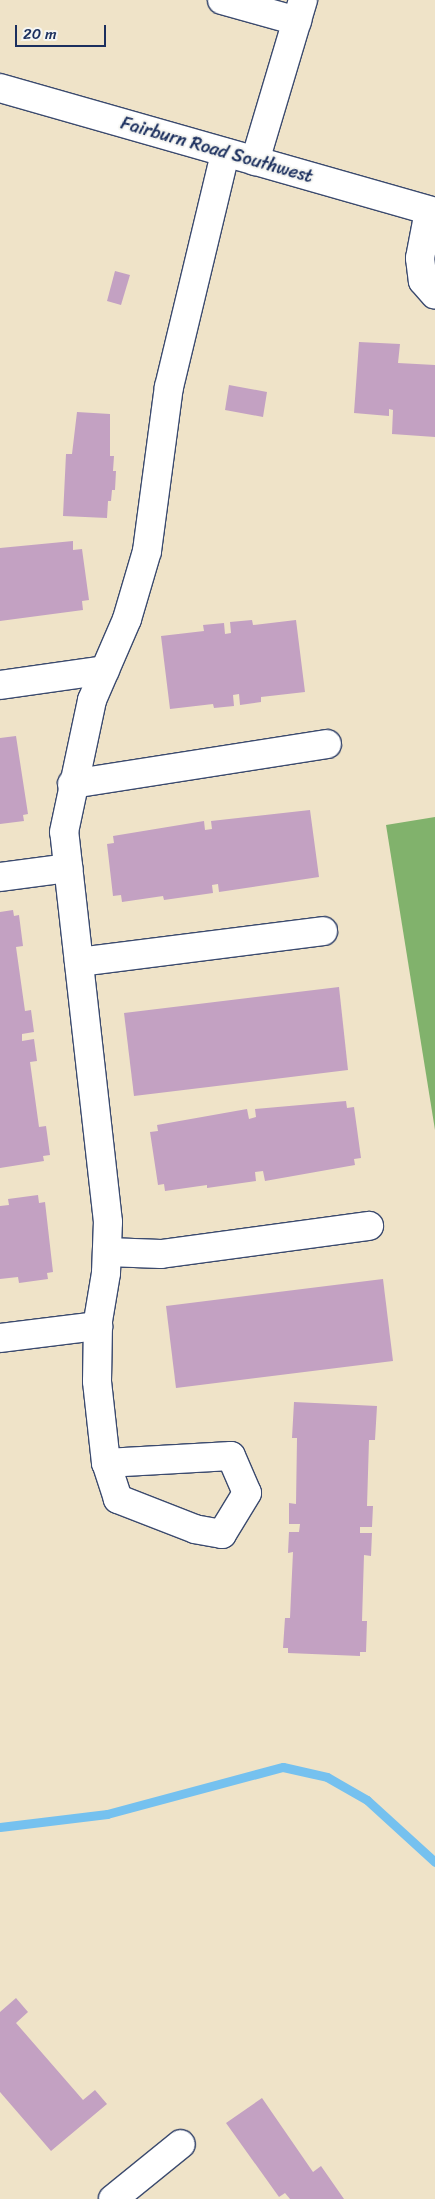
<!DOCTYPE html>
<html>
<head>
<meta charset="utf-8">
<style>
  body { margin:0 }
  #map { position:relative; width:435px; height:2199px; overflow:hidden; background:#efe3c8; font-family:Sriracha,sans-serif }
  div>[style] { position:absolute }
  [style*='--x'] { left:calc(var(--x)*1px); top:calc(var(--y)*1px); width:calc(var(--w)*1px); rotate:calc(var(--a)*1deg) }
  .forest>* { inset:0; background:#81b26c }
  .stream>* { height:9px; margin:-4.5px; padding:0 4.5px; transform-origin:4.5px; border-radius:4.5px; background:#75c1ef }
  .building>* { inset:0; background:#c3a1c2 }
  .roads { filter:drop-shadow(1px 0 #3b4a6e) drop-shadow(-1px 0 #3b4a6e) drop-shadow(0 1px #3b4a6e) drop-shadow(0 -1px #3b4a6e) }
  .minor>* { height:28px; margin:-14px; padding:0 14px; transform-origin:14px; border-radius:14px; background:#fff }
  span { translate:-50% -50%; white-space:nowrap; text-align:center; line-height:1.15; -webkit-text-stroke:4px #f6f6f2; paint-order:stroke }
  .street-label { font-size:18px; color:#1b2f5e }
  .scale { position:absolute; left:15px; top:25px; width:91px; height:22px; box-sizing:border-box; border:2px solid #1b2f5e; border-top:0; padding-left:6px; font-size:15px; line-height:18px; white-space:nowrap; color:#1b2f5e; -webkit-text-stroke:4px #f6f6f2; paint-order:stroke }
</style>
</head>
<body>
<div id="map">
  <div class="forest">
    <i style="clip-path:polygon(435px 817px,435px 1130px,386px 825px)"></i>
  </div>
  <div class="stream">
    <i style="--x:0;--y:1827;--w:108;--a:-6.9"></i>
    <i style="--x:107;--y:1814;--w:182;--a:-15"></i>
    <i style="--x:283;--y:1767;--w:45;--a:12.8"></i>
    <i style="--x:327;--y:1777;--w:46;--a:29.9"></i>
    <i style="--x:367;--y:1800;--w:92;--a:42.4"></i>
  </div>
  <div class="building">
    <i style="clip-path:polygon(115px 271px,130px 275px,121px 305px,107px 301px)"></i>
    <i style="clip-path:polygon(359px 342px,400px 344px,398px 363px,435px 365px,435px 437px,392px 434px,393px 410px,389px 409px,389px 416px,354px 413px)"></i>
    <i style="clip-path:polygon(229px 385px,267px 392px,263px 417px,225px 410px)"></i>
    <i style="clip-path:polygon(77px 412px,110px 414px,110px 456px,114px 456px,113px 471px,116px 471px,115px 490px,112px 490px,111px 501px,108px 501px,107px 518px,63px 516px,66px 454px,72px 454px)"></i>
    <i style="clip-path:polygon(73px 541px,73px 550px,82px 549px,89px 600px,82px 601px,83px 610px,0 621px,0 548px)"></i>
    <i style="clip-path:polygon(252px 620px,253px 625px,296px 620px,305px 692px,261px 697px,261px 702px,240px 705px,239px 694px,233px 695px,234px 706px,214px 708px,213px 704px,170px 709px,161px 636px,204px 631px,203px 625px,224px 623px,225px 634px,231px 633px,230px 622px)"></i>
    <i style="clip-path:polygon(16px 736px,28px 814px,23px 815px,24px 821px,0 824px,0 738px)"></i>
    <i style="clip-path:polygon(310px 810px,319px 877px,219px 892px,218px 884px,212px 885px,213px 893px,164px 900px,163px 896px,122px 902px,121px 895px,113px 896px,107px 844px,114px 843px,113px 836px,204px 821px,205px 830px,212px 829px,211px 821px)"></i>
    <i style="clip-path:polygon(13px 910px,14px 916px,19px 915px,23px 946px,16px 947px,25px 1011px,31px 1010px,34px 1032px,22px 1034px,22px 1041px,34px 1039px,37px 1061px,30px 1062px,39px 1127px,46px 1126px,50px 1155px,43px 1156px,44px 1161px,0 1168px,0 912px)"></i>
    <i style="clip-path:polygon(339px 987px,348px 1070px,134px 1096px,124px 1013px)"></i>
    <i style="clip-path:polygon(346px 1101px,347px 1108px,354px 1107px,361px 1158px,354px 1159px,355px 1165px,265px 1181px,263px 1171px,255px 1172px,256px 1181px,207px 1188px,207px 1185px,165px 1191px,164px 1184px,158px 1185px,150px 1132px,158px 1131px,157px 1125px,247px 1109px,249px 1119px,256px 1117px,255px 1109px)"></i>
    <i style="clip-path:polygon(38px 1195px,39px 1203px,45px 1202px,53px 1272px,47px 1273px,48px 1279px,19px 1283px,18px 1277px,0 1279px,0 1206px,9px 1205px,8px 1199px)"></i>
    <i style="clip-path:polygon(383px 1279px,393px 1361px,176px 1388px,166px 1306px)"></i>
    <i style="clip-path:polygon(294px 1402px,377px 1406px,375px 1440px,369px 1440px,367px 1506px,373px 1506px,372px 1527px,360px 1527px,360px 1533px,372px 1533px,371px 1556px,364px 1555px,362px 1621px,367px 1621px,366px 1652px,360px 1652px,360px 1656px,288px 1653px,288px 1648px,283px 1648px,285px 1618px,290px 1618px,291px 1595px,293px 1552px,288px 1553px,289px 1532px,299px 1532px,300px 1524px,289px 1524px,289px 1503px,296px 1504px,297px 1438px,292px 1438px)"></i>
    <i style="clip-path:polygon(16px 1998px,28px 2012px,16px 2023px,83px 2100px,95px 2090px,107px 2104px,51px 2151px,0 2092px,0 2012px)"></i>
    <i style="clip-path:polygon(262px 2098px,313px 2172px,321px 2166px,344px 2199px,290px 2199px,285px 2193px,279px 2197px,226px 2123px)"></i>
  </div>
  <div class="roads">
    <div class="minor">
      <i style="--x:222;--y:0;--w:78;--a:15.6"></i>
      <i style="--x:0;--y:88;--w:452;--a:15.9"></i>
      <i style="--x:255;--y:161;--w:168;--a:-73.4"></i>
      <i style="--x:429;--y:211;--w:48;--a:100.8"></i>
      <i style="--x:420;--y:258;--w:23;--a:83"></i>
      <i style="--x:423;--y:281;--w:18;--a:49"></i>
      <i style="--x:0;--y:685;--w:106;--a:-8.1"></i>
      <i style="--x:72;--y:784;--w:258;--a:-8.9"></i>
      <i style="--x:0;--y:877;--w:69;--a:-7.5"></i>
      <i style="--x:79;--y:962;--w:246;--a:-7.2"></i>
      <i style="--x:107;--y:1252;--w:54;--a:2.1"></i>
      <i style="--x:161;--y:1254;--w:210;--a:-7.7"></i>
      <i style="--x:0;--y:1338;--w:99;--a:-7"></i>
      <i style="--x:106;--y:1463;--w:125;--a:-3.2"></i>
      <i style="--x:231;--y:1456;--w:40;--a:66.6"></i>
      <i style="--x:247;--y:1493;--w:48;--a:121.4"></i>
      <i style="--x:222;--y:1534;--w:27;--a:-170"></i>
      <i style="--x:195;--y:1529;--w:83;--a:-158.7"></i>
      <i style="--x:118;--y:1499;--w:38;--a:-108"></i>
      <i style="--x:106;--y:1463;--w:82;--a:-96.3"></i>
      <i style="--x:97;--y:1381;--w:60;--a:-89"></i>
      <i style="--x:98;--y:1321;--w:49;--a:-80.5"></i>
      <i style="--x:106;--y:1273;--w:51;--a:-87.8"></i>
      <i style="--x:108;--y:1222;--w:392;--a:-96.4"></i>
      <i style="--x:64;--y:832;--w:135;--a:-78"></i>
      <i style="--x:92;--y:700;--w:88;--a:-66.6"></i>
      <i style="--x:127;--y:619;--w:71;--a:-73.6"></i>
      <i style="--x:147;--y:551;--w:165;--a:-82.4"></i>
      <i style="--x:169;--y:387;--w:241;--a:-76.5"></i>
      <i style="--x:113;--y:2199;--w:87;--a:-39"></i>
    </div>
  </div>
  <div class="street-label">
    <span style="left:217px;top:150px;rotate:16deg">Fairburn Road Southwest</span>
  </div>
  <div class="scale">20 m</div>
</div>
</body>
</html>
